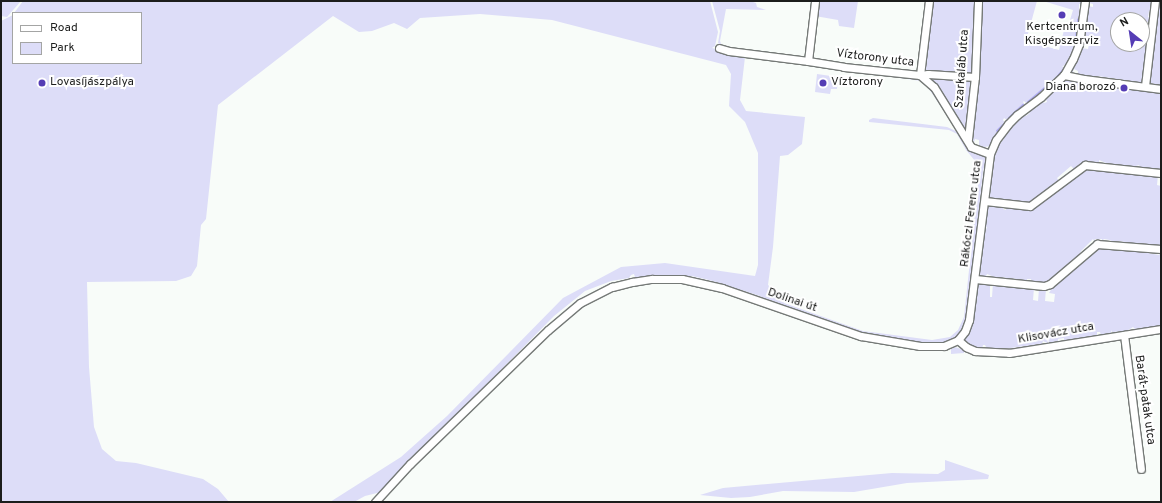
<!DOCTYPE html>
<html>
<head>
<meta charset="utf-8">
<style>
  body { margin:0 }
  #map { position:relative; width:1162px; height:503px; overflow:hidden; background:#f8fcf9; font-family:Overpass,sans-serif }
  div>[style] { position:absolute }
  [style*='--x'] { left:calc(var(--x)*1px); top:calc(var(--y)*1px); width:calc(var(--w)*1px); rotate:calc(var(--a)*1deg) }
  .green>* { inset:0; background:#ddddf8 }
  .stream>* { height:1.5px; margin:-0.75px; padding:0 0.75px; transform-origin:0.75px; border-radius:0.75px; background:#b1aef3 }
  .roads { filter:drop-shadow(1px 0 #757977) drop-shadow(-1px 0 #757977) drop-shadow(0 1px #757977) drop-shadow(0 -1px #757977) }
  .minor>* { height:7px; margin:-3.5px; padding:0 3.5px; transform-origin:3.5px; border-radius:3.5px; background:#fff }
  .dots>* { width:11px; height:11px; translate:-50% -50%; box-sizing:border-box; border:2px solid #fff; border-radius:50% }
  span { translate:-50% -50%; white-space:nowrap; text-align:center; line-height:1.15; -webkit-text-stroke:4px #fff; paint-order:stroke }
  .poi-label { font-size:12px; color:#1c1d1c }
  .left { translate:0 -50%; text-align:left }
  .right { translate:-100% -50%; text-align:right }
  .street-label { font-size:12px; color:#1c1d1c }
  .frame { position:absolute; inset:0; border:2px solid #1c1d1c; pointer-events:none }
  .legend { position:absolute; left:12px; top:12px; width:130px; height:52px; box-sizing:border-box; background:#fff; border:1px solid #a4a5a4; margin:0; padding:5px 7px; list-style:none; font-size:12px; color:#1c1d1c }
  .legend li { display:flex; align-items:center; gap:8px; height:20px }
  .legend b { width:20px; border:1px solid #a4a5a4 }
  .north { position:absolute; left:1110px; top:12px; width:40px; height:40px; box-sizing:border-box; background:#fff; border:1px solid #a4a5a4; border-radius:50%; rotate:330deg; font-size:11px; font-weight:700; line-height:16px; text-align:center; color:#1c1d1c }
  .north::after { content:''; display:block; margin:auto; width:14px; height:18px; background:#553db5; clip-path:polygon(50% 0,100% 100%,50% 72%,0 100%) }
</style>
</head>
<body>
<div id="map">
  <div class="green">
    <i style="clip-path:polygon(1px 1px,21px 1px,7px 17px,1px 16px)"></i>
    <i style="clip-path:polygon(23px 1px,710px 1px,718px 32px,715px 46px,712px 48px,745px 57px,740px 100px,746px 111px,805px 117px,802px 144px,788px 155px,780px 156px,773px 247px,768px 285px,775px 291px,784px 294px,784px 303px,863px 331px,932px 340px,950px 337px,958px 330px,964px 317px,980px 167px,966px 150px,957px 134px,949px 130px,869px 122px,869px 120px,873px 118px,947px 127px,958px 132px,927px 86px,921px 81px,879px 75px,909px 77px,928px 83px,967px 144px,987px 157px,983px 171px,968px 318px,956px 339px,944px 344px,923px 344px,863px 335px,765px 299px,760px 296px,709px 280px,692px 276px,635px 277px,634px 274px,631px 275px,629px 278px,611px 281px,585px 291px,554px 316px,381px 492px,365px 496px,354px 502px,330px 502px,401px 457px,447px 416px,563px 298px,621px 267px,665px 263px,755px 276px,758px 265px,758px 153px,745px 122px,729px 106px,731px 74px,726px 65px,552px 20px,480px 14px,420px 18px,407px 29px,394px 23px,372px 31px,359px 32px,333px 16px,218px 105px,206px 219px,201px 225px,197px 266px,191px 276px,176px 281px,87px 282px,89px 367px,94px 427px,102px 449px,116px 461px,136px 463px,203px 479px,218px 489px,229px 502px,1px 502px,1px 21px,13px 15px,13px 63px,141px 63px,141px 13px,14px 13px)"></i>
    <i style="clip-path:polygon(712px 1px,750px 1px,756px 3px,757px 7px,766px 10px,726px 9px,720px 41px,722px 46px,718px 43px,720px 31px)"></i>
    <i style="clip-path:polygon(816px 1px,858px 1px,854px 28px,839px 26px,838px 20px,815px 16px)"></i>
    <i style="clip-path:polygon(930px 1px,977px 1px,973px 74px,966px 75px,965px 71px,962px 74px,954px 73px,954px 71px,950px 71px,949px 73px,922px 72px)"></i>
    <i style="clip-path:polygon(982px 1px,1037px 1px,1026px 41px,1059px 50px,1064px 30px,1078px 29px,1075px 47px,1068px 62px,1062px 67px,1066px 67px,1052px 84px,1027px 104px,1024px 101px,1023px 102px,1025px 105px,1007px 120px,1004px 118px,1003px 120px,1005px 123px,991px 146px,984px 147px,979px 145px,979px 140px,975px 139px,974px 142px,971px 139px)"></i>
    <i style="clip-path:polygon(1043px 1px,1083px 1px,1082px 4px,1079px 4px,1079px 22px,1072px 23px,1070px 20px,1073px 10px)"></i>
    <i style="clip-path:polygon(evenodd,1089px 1px,1152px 1px,1150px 9px,1151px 11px,1149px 11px,1148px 17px,1151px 18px,1151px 21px,1147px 22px,1146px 32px,1148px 35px,1145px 38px,1148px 38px,1142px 83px,1098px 76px,1078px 76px,1078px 71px,1074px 69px,1072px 74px,1070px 72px,1081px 48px,1088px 49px,1089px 45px,1082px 44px,1088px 6px,1093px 7px,1093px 4px,1089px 3px,1089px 1px,1118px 20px,1142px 20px,1142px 44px,1118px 44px,1118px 20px)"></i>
    <i style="clip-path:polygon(1156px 1px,1161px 1px,1161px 86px,1148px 82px,1157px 5px,1158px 5px)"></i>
    <i style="clip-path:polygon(817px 74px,838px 77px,837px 89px,831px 89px,830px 94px,815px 92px)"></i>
    <i style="clip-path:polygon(925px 75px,971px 78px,972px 82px,966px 130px)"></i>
    <i style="clip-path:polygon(1068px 79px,1161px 91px,1161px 170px,1141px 168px,1139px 165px,1132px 167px,1106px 163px,1099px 160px,1099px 163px,1089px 162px,1074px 169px,1071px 166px,1057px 178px,1059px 181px,1030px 203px,990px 199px,988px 196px,992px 162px,998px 149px,996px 148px,1004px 139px,1003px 136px,1006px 130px,1024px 113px,1026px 116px,1030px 113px,1028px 109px,1034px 105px,1036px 109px,1038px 103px,1042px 100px,1044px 103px,1047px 102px,1046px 99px,1051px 93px,1063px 81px)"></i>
    <i style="clip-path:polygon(1082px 168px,1133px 172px,1132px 175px,1136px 175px,1137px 172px,1158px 175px,1157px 185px,1161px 186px,1161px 245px,1157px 245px,1156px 247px,1149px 244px,1149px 246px,1144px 243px,1143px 246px,1141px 243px,1141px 245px,1140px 243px,1133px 243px,1132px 244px,1120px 241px,1113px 242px,1110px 240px,1104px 239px,1102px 241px,1102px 239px,1095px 239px,1094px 241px,1093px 239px,1081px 251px,1079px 256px,1048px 282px,1036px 283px,1036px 281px,1032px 281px,1032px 283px,1031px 279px,1027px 279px,1027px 282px,1017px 281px,1014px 278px,1012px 280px,1003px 277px,1002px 280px,987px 274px,986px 276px,980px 276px,979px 269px,983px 229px,986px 230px,987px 227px,984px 227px,988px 205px,1004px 206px,1003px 209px,1006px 210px,1007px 206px,1032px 207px,1033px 210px,1038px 203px,1042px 203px)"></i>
    <i style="clip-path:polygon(1103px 246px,1105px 249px,1105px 246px,1107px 249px,1112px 250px,1113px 247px,1115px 248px,1115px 250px,1119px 251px,1119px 248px,1159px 255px,1161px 252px,1161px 326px,1135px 329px,1133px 327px,1127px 331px,1112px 332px,1111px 330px,1111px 333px,1101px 335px,1100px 332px,1097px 332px,1097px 335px,1064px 341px,1064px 338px,1058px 339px,1058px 341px,1047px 343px,1043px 341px,1042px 344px,995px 350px,987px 349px,985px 345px,983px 345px,982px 349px,971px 347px,965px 342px,964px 338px,979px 282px,990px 283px,990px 297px,992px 297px,993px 283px,1034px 288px,1033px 300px,1038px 301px,1039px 289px,1046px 289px,1045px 301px,1054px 302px,1055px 294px,1049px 293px,1054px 285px,1090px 252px,1093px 254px,1095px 252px,1093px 249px,1095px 248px)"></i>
    <i style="clip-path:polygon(955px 347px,964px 350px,964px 353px,951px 354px,951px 349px)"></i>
    <i style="clip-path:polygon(945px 460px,989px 475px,988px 479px,907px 483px,854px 492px,783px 491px,750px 497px,731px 498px,700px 495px,723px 488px,892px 473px,938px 474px,945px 470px)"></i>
  </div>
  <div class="stream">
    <i style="--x:1081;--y:2;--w:1;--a:-90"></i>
    <i style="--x:1078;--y:22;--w:2;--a:-90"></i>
    <i style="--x:1075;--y:46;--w:17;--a:-83"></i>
    <i style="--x:1058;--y:76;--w:8;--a:-50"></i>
    <i style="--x:1028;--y:102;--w:23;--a:-40"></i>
    <i style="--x:1009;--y:118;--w:19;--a:-43"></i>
    <i style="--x:997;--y:131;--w:8;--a:-45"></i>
  </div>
  <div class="roads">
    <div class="minor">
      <i style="--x:719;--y:48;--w:10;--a:17"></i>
      <i style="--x:729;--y:51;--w:80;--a:7.2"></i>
      <i style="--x:808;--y:61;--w:36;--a:9"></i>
      <i style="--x:844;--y:67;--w:76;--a:6"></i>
      <i style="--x:920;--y:75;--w:18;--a:41"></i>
      <i style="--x:934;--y:87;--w:70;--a:58.3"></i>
      <i style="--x:971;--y:147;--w:20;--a:20"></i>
      <i style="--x:808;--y:61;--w:60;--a:-83.3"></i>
      <i style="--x:920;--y:75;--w:75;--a:-83.1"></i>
      <i style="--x:920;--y:75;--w:8;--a:-7"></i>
      <i style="--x:928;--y:74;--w:47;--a:3.7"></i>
      <i style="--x:1064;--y:75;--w:20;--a:11"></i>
      <i style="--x:1084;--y:79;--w:78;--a:7.4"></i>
      <i style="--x:1145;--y:86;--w:86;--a:-83.3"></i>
      <i style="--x:968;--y:139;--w:62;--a:-83.6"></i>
      <i style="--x:975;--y:77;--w:76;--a:-87.7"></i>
      <i style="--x:985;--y:201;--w:45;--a:6.3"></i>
      <i style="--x:1030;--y:206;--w:69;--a:-36.7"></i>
      <i style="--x:1085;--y:165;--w:76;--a:6"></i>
      <i style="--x:975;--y:279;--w:69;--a:5.8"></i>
      <i style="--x:1044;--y:286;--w:6;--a:-18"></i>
      <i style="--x:1050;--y:284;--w:62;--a:-40.4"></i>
      <i style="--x:1097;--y:244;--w:64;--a:4.5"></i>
      <i style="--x:1124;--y:335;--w:135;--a:82.8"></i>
      <i style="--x:958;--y:340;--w:11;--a:41"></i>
      <i style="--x:966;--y:347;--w:10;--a:24"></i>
      <i style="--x:975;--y:351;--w:34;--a:3"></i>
      <i style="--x:1009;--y:353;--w:154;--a:-9"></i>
      <i style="--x:375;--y:502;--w:52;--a:-47.4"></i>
      <i style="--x:410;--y:464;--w:192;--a:-44.2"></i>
      <i style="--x:548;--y:330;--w:42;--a:-40.2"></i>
      <i style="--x:580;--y:303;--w:36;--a:-27"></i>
      <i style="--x:612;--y:287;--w:21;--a:-14"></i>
      <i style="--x:632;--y:282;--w:20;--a:-9"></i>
      <i style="--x:652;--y:279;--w:30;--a:0"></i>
      <i style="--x:682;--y:279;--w:41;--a:12.7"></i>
      <i style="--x:722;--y:288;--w:147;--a:19.1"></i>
      <i style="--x:861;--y:336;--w:60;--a:9.6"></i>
      <i style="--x:920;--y:346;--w:24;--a:0"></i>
      <i style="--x:944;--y:346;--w:15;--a:-23"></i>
      <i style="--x:958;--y:340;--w:11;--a:-52"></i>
      <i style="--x:965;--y:331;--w:12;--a:-70"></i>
      <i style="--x:969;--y:320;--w:167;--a:-82.8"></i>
      <i style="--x:990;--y:154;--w:15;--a:-67"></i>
      <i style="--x:996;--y:140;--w:20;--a:-53"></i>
      <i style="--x:1008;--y:124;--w:13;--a:-45"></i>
      <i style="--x:1017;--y:115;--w:30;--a:-37"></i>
      <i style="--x:1041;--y:97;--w:32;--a:-44"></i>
      <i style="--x:1064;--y:75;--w:18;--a:-61"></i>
      <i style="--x:1073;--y:59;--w:16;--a:-68"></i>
      <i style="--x:1079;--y:44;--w:43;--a:-82.1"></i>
    </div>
  </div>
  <div class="dots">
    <i style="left:1062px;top:15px;background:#553db5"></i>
    <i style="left:42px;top:83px;background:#553db5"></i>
    <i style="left:823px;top:83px;background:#553db5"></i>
    <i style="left:1124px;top:88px;background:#553db5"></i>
  </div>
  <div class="poi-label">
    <span style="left:1062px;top:35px">Kertcentrum,<br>Kisgépszerviz</span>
    <span class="left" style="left:50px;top:83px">Lovasíjászpálya</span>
    <span class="left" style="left:831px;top:83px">Víztorony</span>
    <span class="right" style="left:1116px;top:88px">Diana borozó</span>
  </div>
  <div class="street-label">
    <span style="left:875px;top:59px;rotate:7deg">Víztorony utca</span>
    <span style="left:963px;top:69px;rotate:-86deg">Szarkaláb utca</span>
    <span style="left:972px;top:214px;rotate:-83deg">Rákóczi Ferenc utca</span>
    <span style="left:792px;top:301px;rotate:19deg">Dolinai út</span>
    <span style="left:1056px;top:334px;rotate:-10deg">Klisovácz utca</span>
    <span style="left:1144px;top:400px;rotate:82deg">Barát-patak utca</span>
  </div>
  <div class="frame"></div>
  <ul class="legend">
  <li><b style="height:5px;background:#fff"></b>Road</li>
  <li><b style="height:11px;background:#ddddf8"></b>Park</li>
  </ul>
  <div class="north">N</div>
</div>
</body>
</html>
